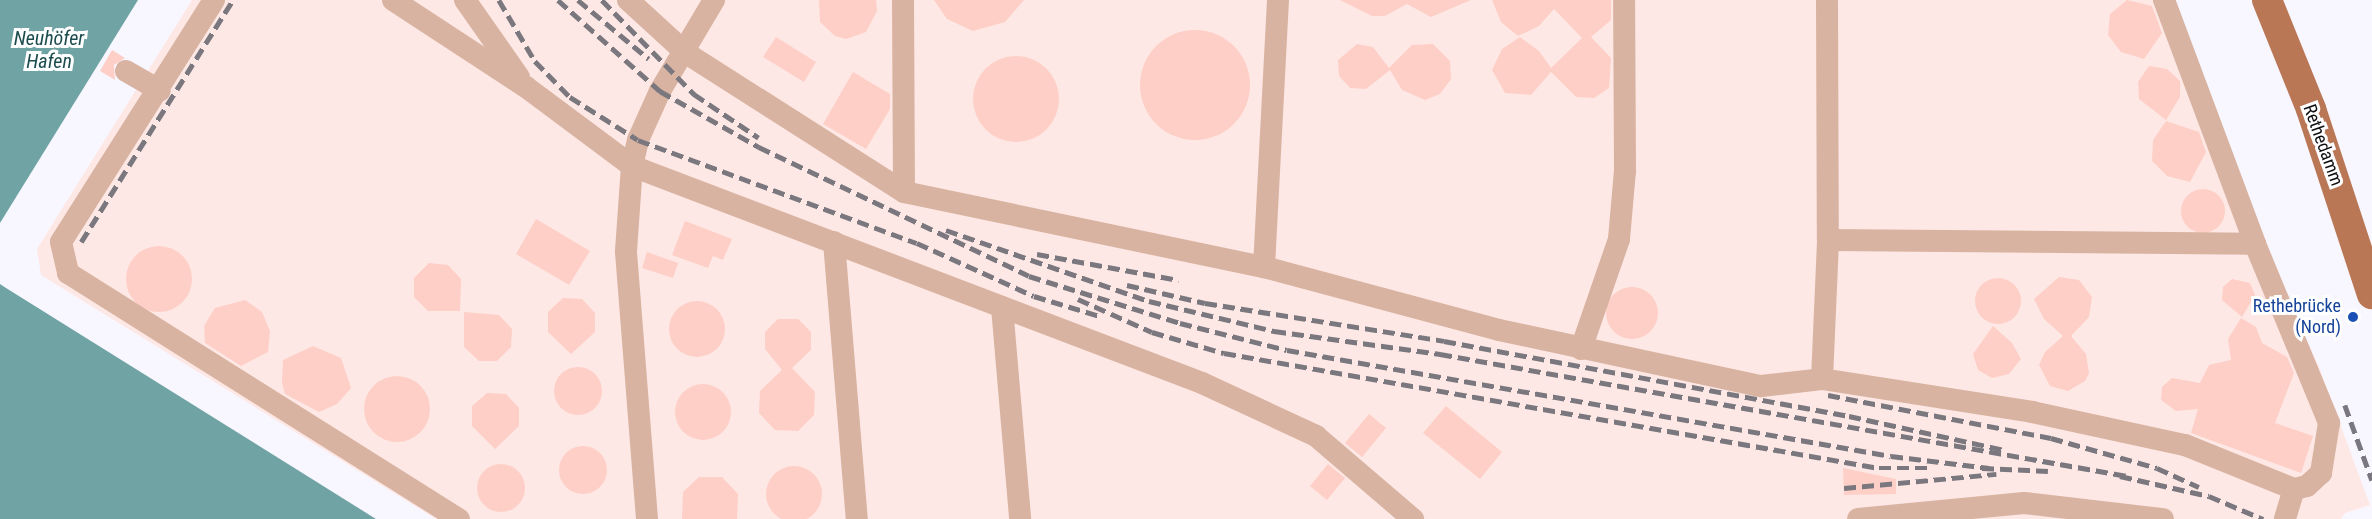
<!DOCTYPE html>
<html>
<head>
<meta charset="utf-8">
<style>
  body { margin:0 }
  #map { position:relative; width:2372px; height:519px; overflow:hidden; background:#f8f6fe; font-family:"Roboto Condensed",sans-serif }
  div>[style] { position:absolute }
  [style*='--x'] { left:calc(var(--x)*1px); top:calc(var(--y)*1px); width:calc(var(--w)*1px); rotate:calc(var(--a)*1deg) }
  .industrial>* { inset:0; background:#fee8e5 }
  .water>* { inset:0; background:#70a3a4 }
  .building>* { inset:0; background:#fecfc6 }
  .round { border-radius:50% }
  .minor>* { height:22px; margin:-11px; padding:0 11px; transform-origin:11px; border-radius:11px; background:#d9b3a1 }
  .major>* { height:30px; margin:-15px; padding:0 15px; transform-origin:15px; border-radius:15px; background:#ba7756 }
  .rail>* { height:4.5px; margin-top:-2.25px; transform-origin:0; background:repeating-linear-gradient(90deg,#7a787e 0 12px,transparent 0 18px) }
  .dots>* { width:16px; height:16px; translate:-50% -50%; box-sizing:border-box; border:3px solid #fff; border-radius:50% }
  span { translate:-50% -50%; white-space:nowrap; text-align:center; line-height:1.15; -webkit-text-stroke:6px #fff; paint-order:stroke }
  .street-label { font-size:18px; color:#0f0e11 }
  .transit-label { font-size:18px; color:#164399 }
  .right { translate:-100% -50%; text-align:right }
  .water-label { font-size:20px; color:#1d4c4e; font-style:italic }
</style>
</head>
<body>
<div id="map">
  <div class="industrial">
    <i style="clip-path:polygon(192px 0,2174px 0,2262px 244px,2319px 367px,2370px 505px,2345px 513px,2341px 519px,436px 519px,41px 275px,37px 249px)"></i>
  </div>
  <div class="water">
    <i style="clip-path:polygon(0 0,138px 0,0 223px)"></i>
    <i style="clip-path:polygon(0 284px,6px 288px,376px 519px,0 519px)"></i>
  </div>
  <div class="building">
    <i style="clip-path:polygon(819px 0,876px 0,877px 11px,866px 32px,846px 39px,835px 36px,820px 22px)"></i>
    <i style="clip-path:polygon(934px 0,1024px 0,1005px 22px,973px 31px,947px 19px)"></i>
    <i style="clip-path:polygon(1340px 0,1471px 0,1431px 17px,1407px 4px,1385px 16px,1372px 16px)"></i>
    <i style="clip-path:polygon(1492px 0,1611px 0,1611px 20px,1591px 37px,1611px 58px,1609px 88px,1594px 98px,1576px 97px,1551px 72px,1531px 95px,1505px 93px,1492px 70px,1502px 49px,1520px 37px,1539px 51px,1551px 68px,1582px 38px,1554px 9px,1539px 26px,1518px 36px,1501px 22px)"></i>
    <i style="clip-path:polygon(2127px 0,2152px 6px,2162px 33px,2144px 59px,2121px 52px,2108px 35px,2110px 14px)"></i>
    <i class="round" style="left:1140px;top:30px;width:110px;height:110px"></i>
    <i style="clip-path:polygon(776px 37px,816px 62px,804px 82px,763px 57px)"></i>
    <i style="clip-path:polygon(1357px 44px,1373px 47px,1389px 68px,1412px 45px,1433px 44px,1450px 61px,1451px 79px,1440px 94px,1425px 100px,1402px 90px,1390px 70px,1366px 89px,1350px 88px,1339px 76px,1338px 60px)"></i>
    <i style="clip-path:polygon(112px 50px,125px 58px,114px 65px,115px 80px,100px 71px)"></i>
    <i class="round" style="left:973px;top:56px;width:86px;height:86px"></i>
    <i style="clip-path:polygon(2149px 66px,2167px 69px,2180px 81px,2180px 97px,2166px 120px,2139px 99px,2138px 82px)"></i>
    <i style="clip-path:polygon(853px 72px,890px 94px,890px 109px,866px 149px,823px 124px)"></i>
    <i style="clip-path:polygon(2166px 121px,2199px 132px,2206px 152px,2190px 182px,2167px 176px,2152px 161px,2153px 140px)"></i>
    <i class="round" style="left:2181px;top:189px;width:44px;height:44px"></i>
    <i style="clip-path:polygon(536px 219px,590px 251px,569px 285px,516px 254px)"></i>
    <i style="clip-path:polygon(685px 221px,732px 239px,723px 260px,713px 256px,708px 268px,672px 255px)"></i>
    <i class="round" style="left:126px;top:246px;width:66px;height:66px"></i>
    <i style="clip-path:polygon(647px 252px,678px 263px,673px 278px,642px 268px)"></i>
    <i style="clip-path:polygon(429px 263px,448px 265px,461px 279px,460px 311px,428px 311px,414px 297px,414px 278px)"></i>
    <i style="clip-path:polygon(2059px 277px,2079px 280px,2092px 297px,2089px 317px,2071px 336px,2086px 354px,2089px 373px,2085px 381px,2068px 391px,2050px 386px,2039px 365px,2045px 352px,2063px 336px,2044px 319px,2034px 299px)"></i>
    <i class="round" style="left:1975px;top:278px;width:46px;height:46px"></i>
    <i style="clip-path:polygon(2232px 279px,2250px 283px,2255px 295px,2242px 317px,2222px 300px,2223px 287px)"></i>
    <i class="round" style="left:1606px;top:287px;width:52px;height:52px"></i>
    <i style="clip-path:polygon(563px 298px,582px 299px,595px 313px,595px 332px,571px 354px,548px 332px,548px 312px)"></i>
    <i style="clip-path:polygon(245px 300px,262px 312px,270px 331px,268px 352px,241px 366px,205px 343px,204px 326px,215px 308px)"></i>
    <i class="round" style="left:669px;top:301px;width:56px;height:56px"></i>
    <i style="clip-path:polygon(464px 312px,499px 315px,512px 329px,511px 347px,497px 361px,479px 361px,464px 347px)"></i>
    <i style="clip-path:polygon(2241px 318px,2256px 327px,2262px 343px,2287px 357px,2294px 373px,2275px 423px,2313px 436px,2301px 473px,2191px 433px,2198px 409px,2176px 411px,2161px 400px,2162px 387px,2172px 378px,2200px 383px,2209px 365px,2231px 360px,2228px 339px)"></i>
    <i style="clip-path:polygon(778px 319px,798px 319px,811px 332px,811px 350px,792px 368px,815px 392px,814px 415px,798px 431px,775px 430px,759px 413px,760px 391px,782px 370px,765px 349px,765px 332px)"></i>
    <i style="clip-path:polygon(1993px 326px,2012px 343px,2021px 359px,2009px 374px,1992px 378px,1978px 370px,1973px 354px)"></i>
    <i style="clip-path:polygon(313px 346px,341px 358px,351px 388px,337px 404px,319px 412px,285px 394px,282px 383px,283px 360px)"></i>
    <i class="round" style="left:554px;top:367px;width:48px;height:48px"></i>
    <i class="round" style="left:364px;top:376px;width:66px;height:66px"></i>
    <i class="round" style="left:675px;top:384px;width:56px;height:56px"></i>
    <i style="clip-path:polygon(487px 393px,506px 394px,519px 408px,519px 426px,495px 449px,472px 426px,472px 406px)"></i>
    <i style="clip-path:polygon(1446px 406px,1502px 452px,1480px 479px,1423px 433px)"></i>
    <i style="clip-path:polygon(1369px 414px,1386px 428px,1362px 457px,1345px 443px)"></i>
    <i class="round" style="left:559px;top:446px;width:48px;height:48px"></i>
    <i class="round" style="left:477px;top:464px;width:48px;height:48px"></i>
    <i style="clip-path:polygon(1328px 464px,1345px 478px,1327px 500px,1310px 486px)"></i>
    <i class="round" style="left:766px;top:466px;width:56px;height:56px"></i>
    <i style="clip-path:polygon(1843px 468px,1896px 479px,1896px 494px,1844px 495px)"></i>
    <i style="clip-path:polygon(699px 477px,722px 477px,738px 494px,737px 519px,682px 519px,683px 492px)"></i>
  </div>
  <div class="minor">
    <i style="--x:214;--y:0;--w:286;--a:122.3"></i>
    <i style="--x:61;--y:242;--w:32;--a:77"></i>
    <i style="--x:68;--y:273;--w:462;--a:32.2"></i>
    <i style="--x:393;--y:0;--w:159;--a:33.2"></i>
    <i style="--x:526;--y:87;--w:132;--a:36.7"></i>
    <i style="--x:632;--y:166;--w:610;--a:20.84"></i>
    <i style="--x:1202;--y:383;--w:126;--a:24.9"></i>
    <i style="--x:1316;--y:436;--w:128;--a:40.6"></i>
    <i style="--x:465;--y:0;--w:94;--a:55"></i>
    <i style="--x:628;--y:0;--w:79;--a:42.4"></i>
    <i style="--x:686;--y:53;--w:259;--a:32.5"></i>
    <i style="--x:904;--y:192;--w:368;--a:11.8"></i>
    <i style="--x:1264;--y:267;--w:243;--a:15"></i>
    <i style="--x:1499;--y:330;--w:268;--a:12.1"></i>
    <i style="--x:1761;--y:386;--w:61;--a:-6.5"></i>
    <i style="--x:1822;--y:379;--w:213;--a:8.9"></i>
    <i style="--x:2032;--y:412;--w:157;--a:12.2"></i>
    <i style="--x:2185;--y:445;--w:118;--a:22"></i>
    <i style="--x:903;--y:0;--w:192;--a:89.7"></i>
    <i style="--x:1827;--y:0;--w:240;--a:89.8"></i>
    <i style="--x:2164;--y:0;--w:260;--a:69.5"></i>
    <i style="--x:2255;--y:244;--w:194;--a:67.5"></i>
    <i style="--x:2329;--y:423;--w:51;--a:99.1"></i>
    <i style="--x:2321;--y:473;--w:19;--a:137"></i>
    <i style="--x:2307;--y:486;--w:13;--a:167"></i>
    <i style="--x:2294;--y:489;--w:31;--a:107"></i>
    <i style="--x:126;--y:71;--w:39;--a:30"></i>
    <i style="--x:834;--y:242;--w:278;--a:85.3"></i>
    <i style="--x:1264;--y:267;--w:267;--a:-87"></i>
    <i style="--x:1002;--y:307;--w:213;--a:85.1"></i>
    <i style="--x:1581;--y:349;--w:116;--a:-70.9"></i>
    <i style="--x:1619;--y:239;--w:68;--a:-85"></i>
    <i style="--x:1625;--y:171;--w:171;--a:-90.3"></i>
    <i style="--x:1822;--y:379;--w:139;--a:-87.5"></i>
    <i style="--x:1828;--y:240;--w:427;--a:0.5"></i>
    <i style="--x:647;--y:519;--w:269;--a:-94.5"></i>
    <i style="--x:626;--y:251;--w:85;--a:-86"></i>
    <i style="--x:632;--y:166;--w:27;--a:-77"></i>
    <i style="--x:638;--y:140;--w:54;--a:-65.8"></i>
    <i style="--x:660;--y:91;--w:106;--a:-59.3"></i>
    <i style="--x:1858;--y:519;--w:167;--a:-5.5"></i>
    <i style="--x:2024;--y:503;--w:140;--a:6.6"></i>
  </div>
  <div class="major">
    <i style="--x:2267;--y:0;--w:118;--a:68"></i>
    <i style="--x:2311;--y:109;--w:195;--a:71.8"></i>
  </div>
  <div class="rail">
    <i style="--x:499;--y:0;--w:71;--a:59.5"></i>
    <i style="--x:535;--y:61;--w:50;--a:45.8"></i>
    <i style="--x:570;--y:97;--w:80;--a:32.3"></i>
    <i style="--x:638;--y:140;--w:297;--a:20.3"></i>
    <i style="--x:917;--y:243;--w:128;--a:24.4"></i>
    <i style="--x:1034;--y:296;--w:69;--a:16.9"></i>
    <i style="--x:558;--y:0;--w:137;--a:41.7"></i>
    <i style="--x:660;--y:91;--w:114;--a:29.5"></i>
    <i style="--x:759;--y:147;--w:299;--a:25.5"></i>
    <i style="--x:1029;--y:276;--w:158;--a:17.3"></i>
    <i style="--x:1180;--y:323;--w:110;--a:14.2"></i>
    <i style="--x:1287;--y:350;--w:613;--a:9.95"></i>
    <i style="--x:1891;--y:456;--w:99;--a:7"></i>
    <i style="--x:578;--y:0;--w:92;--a:39.7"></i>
    <i style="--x:602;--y:0;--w:132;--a:45.6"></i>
    <i style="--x:694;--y:94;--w:78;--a:34.1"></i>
    <i style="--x:946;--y:230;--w:215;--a:19.3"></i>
    <i style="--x:1149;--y:301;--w:129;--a:13.5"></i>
    <i style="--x:1274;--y:331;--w:168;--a:7.9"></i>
    <i style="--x:1440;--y:354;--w:698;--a:10.07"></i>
    <i style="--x:81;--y:242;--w:286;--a:-57.9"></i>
    <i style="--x:1037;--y:254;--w:144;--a:10.4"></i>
    <i style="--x:1127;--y:285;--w:80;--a:13"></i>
    <i style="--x:1205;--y:303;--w:242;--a:9"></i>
    <i style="--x:1444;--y:341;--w:412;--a:10.5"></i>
    <i style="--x:1849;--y:416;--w:160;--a:12.3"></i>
    <i style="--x:1078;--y:299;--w:81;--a:24"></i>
    <i style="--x:1152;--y:332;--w:75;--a:16.3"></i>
    <i style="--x:1224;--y:353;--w:665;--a:9.96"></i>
    <i style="--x:1879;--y:468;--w:52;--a:0"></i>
    <i style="--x:1828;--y:395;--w:227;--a:10.9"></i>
    <i style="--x:2051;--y:438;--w:110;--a:15.8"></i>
    <i style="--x:2157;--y:468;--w:46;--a:24.3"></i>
    <i style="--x:2345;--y:405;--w:80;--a:70.2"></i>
    <i style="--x:1982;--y:468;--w:66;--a:2.6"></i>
    <i style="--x:2120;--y:476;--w:91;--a:12.7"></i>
    <i style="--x:2209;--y:496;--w:59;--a:23.1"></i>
    <i style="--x:1844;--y:488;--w:153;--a:-5.3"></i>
  </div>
  <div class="dots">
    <i style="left:2353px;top:317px;background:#1a4fb4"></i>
  </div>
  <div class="street-label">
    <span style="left:2323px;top:145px;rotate:70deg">Rethedamm</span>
  </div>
  <div class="transit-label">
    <span class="right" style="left:2341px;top:317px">Rethebrücke<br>(Nord)</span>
  </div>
  <div class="water-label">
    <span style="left:49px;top:50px">Neuhöfer<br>Hafen</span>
  </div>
</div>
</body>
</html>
